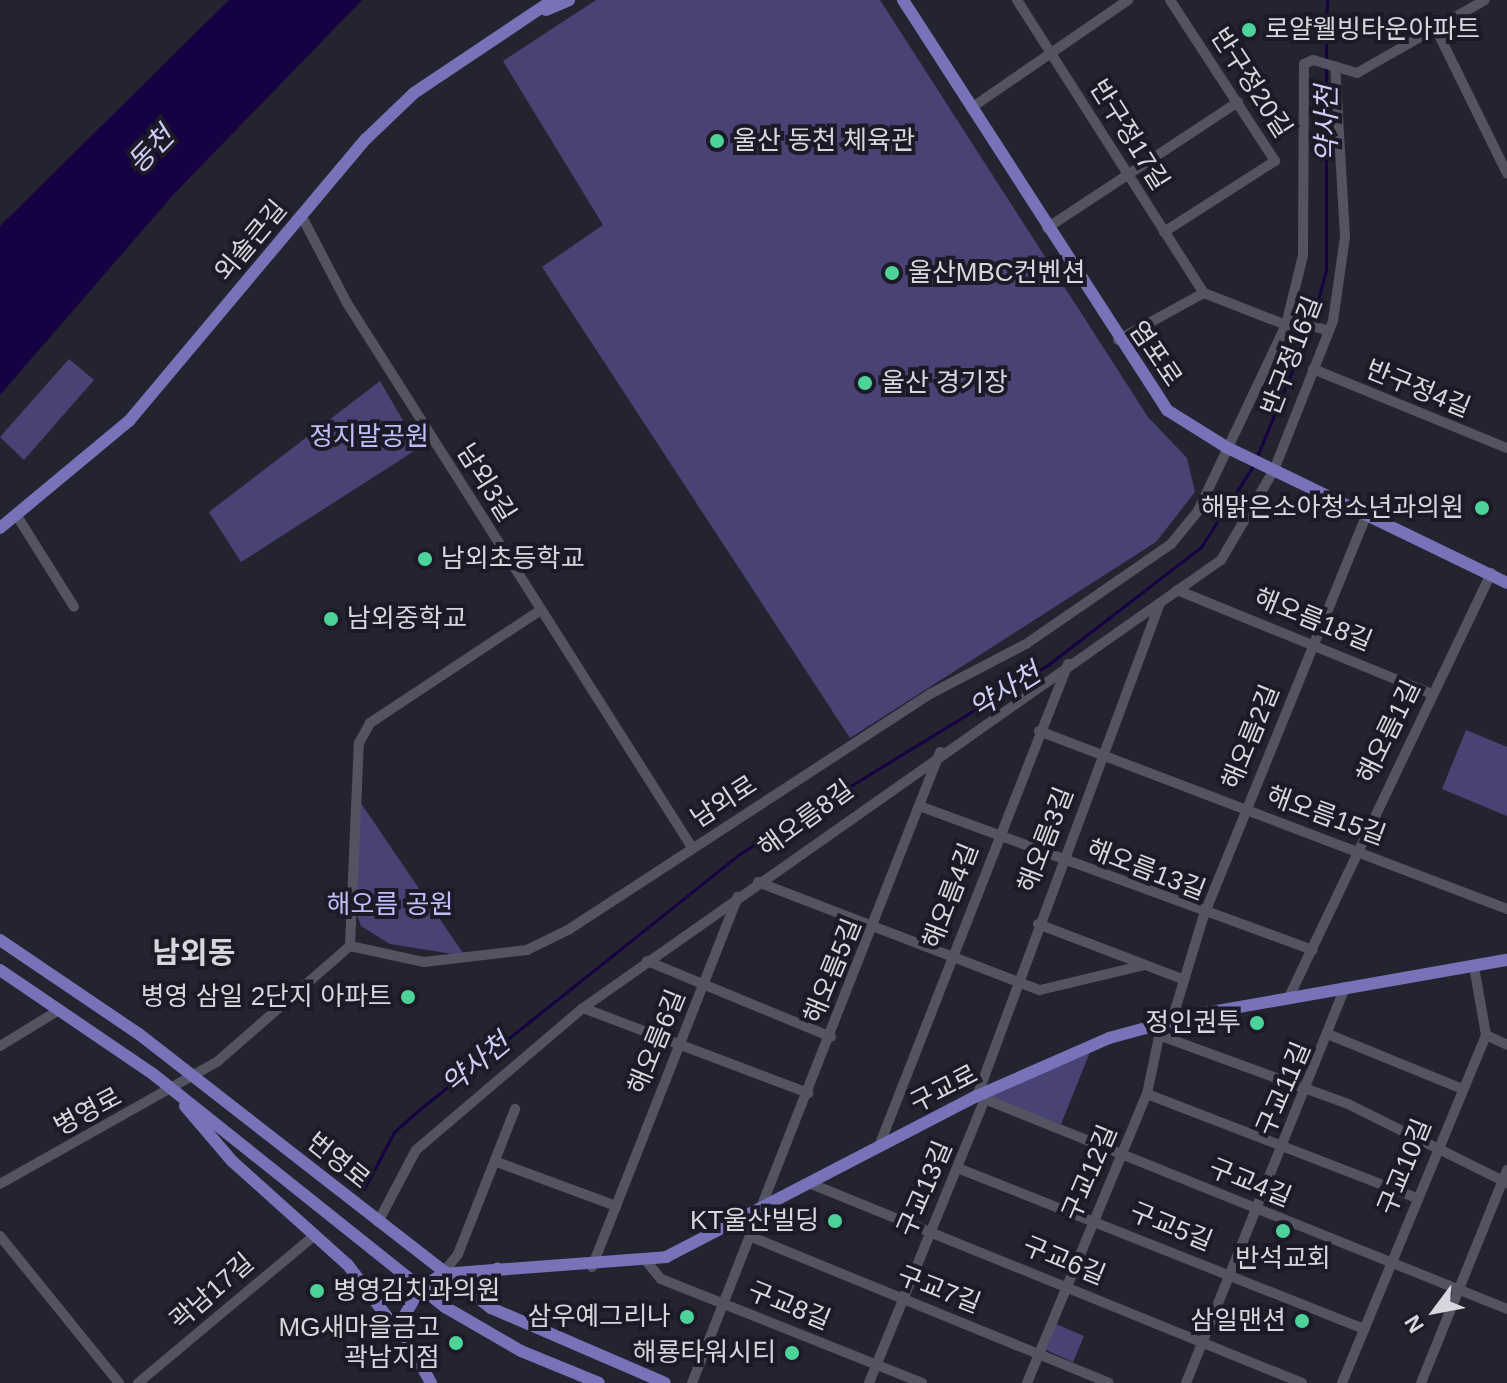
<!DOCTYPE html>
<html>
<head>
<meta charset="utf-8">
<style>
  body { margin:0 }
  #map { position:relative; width:1507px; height:1383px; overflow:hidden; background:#242430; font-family:Arial,"Noto Sans KR",sans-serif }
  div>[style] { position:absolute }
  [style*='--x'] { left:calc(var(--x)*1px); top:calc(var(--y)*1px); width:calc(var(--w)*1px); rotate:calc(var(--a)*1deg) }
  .green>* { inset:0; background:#484374 }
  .water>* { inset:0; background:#160142 }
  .stream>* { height:3px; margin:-1.5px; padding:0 1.5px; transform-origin:1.5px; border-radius:1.5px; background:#160142 }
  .minor>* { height:10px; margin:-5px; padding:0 5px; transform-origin:5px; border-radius:5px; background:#535361 }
  .major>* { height:12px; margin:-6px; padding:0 6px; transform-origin:6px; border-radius:6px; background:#7a72b9 }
  .dots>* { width:22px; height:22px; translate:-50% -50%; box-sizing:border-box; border:4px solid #1b1a26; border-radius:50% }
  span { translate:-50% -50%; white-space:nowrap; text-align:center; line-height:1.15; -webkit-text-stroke:8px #1b1a26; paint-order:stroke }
  .poi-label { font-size:26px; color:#d6d6df }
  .left { translate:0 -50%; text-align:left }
  .right { translate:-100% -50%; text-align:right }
  .street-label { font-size:26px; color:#d6d6df }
  .park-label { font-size:26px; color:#c0bdf9 }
  .water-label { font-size:28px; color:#cfcdf6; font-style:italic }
  .quarter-label { font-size:30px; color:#d6d6df; font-weight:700 }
  .north { position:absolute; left:1395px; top:1271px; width:80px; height:80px; -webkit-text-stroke:6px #1b1a26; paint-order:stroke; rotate:238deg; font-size:22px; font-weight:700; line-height:32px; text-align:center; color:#d6d6df }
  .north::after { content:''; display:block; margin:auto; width:28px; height:36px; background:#d6d6df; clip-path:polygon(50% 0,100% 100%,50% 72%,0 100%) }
</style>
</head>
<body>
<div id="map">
  <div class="green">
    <i style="clip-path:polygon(596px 0,880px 0,1148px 417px,1187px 458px,1195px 492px,1156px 542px,850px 738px,542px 267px,603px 225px,503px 61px)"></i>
    <i style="clip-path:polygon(69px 359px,94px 380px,24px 460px,0 437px)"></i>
    <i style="clip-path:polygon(380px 381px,419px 448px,241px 562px,209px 512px)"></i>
    <i style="clip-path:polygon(1466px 730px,1507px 747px,1507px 816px,1442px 789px)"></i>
    <i style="clip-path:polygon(356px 796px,465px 956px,390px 944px,361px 926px,352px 901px)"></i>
    <i style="clip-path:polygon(1090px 1052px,1061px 1124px,985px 1098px)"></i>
    <i style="clip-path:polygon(1056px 1324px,1084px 1336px,1073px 1362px,1046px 1350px)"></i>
  </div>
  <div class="water">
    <i style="clip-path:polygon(229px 0,362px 0,173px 195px,0 395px,0 226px)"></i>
  </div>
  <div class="stream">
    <i style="--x:1326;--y:61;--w:61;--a:-89.1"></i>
    <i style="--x:1312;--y:322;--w:54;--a:-74.9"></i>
    <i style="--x:1326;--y:270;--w:202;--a:-90"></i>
    <i style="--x:1256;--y:459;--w:139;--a:-67.7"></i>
    <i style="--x:364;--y:1189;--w:64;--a:-62.2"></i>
    <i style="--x:394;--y:1132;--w:28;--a:-42"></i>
    <i style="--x:415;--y:1113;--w:417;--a:-38.6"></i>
    <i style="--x:741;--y:853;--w:361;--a:-31.5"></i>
    <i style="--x:1049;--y:664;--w:192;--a:-37.6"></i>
    <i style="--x:1201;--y:547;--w:96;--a:-57.3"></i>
  </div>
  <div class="minor">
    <i style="--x:1017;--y:0;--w:348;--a:57.5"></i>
    <i style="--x:1436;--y:29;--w:161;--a:63.8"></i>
    <i style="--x:971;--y:108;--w:191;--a:-34.5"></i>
    <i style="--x:301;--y:215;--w:99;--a:62.4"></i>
    <i style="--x:347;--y:303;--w:646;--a:57.64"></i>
    <i style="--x:1047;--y:228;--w:229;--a:-33.4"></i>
    <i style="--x:1164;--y:232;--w:132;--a:-32.6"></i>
    <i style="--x:1275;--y:161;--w:192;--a:-123.1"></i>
    <i style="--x:1288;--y:318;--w:43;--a:17.6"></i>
    <i style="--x:1118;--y:340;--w:98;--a:-28.7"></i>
    <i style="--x:1204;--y:293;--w:88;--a:21.3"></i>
    <i style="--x:1313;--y:369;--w:209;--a:22.2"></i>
    <i style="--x:17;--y:516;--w:107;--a:57.9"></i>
    <i style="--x:1177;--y:590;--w:275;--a:22.2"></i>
    <i style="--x:1160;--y:603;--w:526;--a:110.36"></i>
    <i style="--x:977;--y:1096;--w:571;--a:21.89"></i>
    <i style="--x:1039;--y:731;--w:501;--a:20.82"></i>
    <i style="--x:922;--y:807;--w:416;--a:20.1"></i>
    <i style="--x:758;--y:882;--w:302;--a:21"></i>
    <i style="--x:1040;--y:990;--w:107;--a:-13.5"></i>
    <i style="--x:1038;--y:924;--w:154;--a:20.9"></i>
    <i style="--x:350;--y:946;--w:76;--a:12.2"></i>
    <i style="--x:424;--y:962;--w:104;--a:-6.6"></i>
    <i style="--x:527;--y:950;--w:46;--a:-26"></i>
    <i style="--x:568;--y:930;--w:432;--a:-33.1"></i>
    <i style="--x:930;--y:694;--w:108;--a:-27.5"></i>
    <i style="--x:1026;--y:644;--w:176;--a:-34.6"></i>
    <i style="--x:1171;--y:544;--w:43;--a:-50.7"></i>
    <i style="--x:1198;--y:511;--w:206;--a:-64.7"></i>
    <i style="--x:1286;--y:325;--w:72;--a:-76.3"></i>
    <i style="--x:1303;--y:255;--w:191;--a:-89.7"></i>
    <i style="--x:1304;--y:64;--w:10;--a:-24"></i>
    <i style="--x:1313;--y:60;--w:46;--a:16.5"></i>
    <i style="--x:1357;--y:73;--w:147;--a:-29.7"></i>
    <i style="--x:350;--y:946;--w:203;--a:-87.5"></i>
    <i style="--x:359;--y:743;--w:23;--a:-61"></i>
    <i style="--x:370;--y:723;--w:203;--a:-33.5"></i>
    <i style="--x:647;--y:961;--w:199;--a:22.4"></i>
    <i style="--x:1289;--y:997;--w:470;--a:-64.5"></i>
    <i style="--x:583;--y:1008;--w:241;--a:20.7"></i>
    <i style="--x:1172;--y:1020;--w:110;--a:-73.1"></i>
    <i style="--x:1204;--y:915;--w:433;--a:-67.9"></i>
    <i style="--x:1330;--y:1035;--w:140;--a:22.2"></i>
    <i style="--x:1486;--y:1035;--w:23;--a:25"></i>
    <i style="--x:1164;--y:1037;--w:196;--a:20"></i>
    <i style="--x:1348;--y:1104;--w:178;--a:26.4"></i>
    <i style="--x:0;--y:1046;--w:69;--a:-31.4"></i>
    <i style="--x:1147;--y:1094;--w:288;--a:21.1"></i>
    <i style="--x:879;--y:1146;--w:518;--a:-68.59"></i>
    <i style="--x:497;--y:1162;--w:127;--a:20.3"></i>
    <i style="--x:960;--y:1169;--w:435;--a:21.6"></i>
    <i style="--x:809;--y:1183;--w:532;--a:22.08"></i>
    <i style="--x:0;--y:1184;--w:250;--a:-29.4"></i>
    <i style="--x:218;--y:1061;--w:175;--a:-41.1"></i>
    <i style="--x:378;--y:1222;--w:81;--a:-62.2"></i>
    <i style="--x:416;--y:1150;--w:219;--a:-40.4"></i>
    <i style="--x:583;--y:1008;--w:780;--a:-35.08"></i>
    <i style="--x:1221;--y:560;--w:104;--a:-59.5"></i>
    <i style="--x:1274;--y:470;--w:160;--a:-68.4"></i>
    <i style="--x:1333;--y:321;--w:85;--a:-81.9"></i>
    <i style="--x:1345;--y:237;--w:171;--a:-93.3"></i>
    <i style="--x:0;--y:1236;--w:189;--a:51"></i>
    <i style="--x:754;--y:1238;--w:383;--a:22.2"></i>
    <i style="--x:647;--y:1262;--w:22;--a:51"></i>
    <i style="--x:661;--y:1279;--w:281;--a:21.7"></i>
    <i style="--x:592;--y:1267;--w:398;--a:-68.5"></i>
    <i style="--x:442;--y:1274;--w:26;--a:-51"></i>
    <i style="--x:458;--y:1254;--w:156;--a:-68.5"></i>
    <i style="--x:138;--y:1383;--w:231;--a:-39.9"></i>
    <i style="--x:692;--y:1383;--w:678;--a:-68.54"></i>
    <i style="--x:869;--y:1383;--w:305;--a:-67.8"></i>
    <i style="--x:1027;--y:1383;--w:313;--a:-67.5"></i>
    <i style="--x:1147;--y:1094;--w:74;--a:-78.2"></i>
    <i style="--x:1186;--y:1383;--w:427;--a:-68.1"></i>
    <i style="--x:1342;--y:1383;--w:377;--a:-67.5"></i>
    <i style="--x:1486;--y:1035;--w:70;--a:-99.9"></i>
    <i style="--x:1421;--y:1383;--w:230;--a:-68"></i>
  </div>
  <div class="major">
    <i style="--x:903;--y:0;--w:488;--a:57.2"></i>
    <i style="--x:1167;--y:410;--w:70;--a:32.1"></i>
    <i style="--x:1226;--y:447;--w:312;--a:25.8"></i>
    <i style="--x:546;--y:10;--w:25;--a:-23"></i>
    <i style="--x:0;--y:528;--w:168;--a:-39.7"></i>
    <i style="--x:129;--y:421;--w:368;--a:-50"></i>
    <i style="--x:366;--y:139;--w:66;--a:-43.8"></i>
    <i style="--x:414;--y:93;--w:167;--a:-33.8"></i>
    <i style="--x:0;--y:940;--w:168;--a:34.1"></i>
    <i style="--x:139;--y:1034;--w:446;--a:37.9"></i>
    <i style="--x:491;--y:1308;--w:189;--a:23.3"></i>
    <i style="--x:0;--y:970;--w:185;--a:34.2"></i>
    <i style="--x:153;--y:1074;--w:374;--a:38.6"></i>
    <i style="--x:445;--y:1307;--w:88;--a:30.1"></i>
    <i style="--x:521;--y:1351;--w:84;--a:22.3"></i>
    <i style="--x:185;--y:1106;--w:72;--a:49.5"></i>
    <i style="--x:232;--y:1161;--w:156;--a:41.9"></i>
    <i style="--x:348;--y:1265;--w:85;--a:53.1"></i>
    <i style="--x:491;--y:1308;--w:25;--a:-102"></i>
    <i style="--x:486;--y:1284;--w:19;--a:-54"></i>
    <i style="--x:431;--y:1383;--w:66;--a:-118.9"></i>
    <i style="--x:399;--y:1325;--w:42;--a:-59.7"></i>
    <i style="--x:420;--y:1289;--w:27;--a:-34"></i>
    <i style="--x:442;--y:1274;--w:225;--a:-4.3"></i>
    <i style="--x:666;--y:1257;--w:350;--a:-27.4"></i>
    <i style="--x:977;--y:1096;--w:144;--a:-23.7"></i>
    <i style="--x:1109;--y:1038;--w:88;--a:-15.1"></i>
    <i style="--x:1194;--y:1015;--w:318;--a:-10"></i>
  </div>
  <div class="dots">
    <i style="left:1249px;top:30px;background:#4dd39a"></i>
    <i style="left:717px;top:141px;background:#4dd39a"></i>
    <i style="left:892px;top:273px;background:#4dd39a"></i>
    <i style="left:865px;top:383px;background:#4dd39a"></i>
    <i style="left:1482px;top:508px;background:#4dd39a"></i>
    <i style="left:425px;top:559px;background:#4dd39a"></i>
    <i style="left:331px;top:619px;background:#4dd39a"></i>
    <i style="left:408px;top:997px;background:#4dd39a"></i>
    <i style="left:1257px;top:1023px;background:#4dd39a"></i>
    <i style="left:835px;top:1221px;background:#4dd39a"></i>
    <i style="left:1283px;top:1231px;background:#4dd39a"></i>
    <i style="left:317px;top:1291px;background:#4dd39a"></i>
    <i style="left:687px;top:1317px;background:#4dd39a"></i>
    <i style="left:1302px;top:1321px;background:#4dd39a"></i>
    <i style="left:456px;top:1343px;background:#4dd39a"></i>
    <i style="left:792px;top:1353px;background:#4dd39a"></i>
  </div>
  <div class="poi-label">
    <span class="left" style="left:1265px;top:30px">로얄웰빙타운아파트</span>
    <span class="left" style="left:733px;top:141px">울산 동천 체육관</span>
    <span class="left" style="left:908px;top:273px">울산MBC컨벤션</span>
    <span class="left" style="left:881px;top:383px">울산 경기장</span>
    <span class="right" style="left:1464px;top:508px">해맑은소아청소년과의원</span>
    <span class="left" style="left:441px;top:559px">남외초등학교</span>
    <span class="left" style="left:347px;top:619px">남외중학교</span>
    <span class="right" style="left:392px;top:997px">병영 삼일 2단지 아파트</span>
    <span class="right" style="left:1241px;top:1023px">정인권투</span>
    <span class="right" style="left:819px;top:1221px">KT울산빌딩</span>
    <span style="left:1283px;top:1259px">반석교회</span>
    <span class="left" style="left:333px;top:1291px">병영김치과의원</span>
    <span class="right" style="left:671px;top:1317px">삼우예그리나</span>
    <span class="right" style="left:1286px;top:1321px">삼일맨션</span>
    <span class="right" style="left:440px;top:1343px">MG새마을금고<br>곽남지점</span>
    <span class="right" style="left:776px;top:1353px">해룡타워시티</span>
  </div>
  <div class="street-label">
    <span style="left:1251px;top:83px;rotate:57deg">반구정20길</span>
    <span style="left:1129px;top:135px;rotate:58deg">반구정17길</span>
    <span style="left:251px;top:241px;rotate:-50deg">외솔큰길</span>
    <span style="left:1155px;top:354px;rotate:56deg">염포로</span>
    <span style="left:1292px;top:356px;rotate:-69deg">반구정16길</span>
    <span style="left:1418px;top:389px;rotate:22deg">반구정4길</span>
    <span style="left:486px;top:483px;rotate:58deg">남외3길</span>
    <span style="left:1313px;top:620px;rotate:22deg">해오름18길</span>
    <span style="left:1389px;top:732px;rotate:-64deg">해오름1길</span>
    <span style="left:1251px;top:737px;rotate:-68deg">해오름2길</span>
    <span style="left:724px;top:802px;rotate:-33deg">남외로</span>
    <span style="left:1326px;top:816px;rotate:20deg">해오름15길</span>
    <span style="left:806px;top:819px;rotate:-36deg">해오름8길</span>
    <span style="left:1046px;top:840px;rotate:-69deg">해오름3길</span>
    <span style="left:1146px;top:870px;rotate:21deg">해오름13길</span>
    <span style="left:951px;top:896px;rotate:-69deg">해오름4길</span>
    <span style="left:833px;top:971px;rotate:-68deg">해오름5길</span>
    <span style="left:657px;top:1042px;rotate:-68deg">해오름6길</span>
    <span style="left:944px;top:1089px;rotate:-27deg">구교로</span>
    <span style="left:1284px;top:1089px;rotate:-67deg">구교11길</span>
    <span style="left:88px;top:1112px;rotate:-28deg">병영로</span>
    <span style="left:338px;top:1161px;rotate:39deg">번영로</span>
    <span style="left:1405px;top:1167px;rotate:-68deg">구교10길</span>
    <span style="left:1090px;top:1173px;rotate:-67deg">구교12길</span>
    <span style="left:1250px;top:1183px;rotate:22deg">구교4길</span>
    <span style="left:925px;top:1189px;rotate:-67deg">구교13길</span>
    <span style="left:1171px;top:1227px;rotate:22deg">구교5길</span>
    <span style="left:1064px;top:1261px;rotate:22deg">구교6길</span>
    <span style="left:939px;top:1290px;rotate:21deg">구교7길</span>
    <span style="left:212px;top:1292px;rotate:-41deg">곽남17길</span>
    <span style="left:789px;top:1306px;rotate:22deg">구교8길</span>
  </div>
  <div class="park-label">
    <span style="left:369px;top:437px">정지말공원</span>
    <span style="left:390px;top:905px">해오름 공원</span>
  </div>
  <div class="water-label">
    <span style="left:1327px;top:124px;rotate:-90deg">약사천</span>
    <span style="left:151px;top:150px;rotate:-46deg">동천</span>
    <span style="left:1005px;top:691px;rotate:-32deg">약사천</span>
    <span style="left:476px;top:1064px;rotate:-39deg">약사천</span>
  </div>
  <div class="quarter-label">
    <span style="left:194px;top:953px">남외동</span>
  </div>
  <div class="north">N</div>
</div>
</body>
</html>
